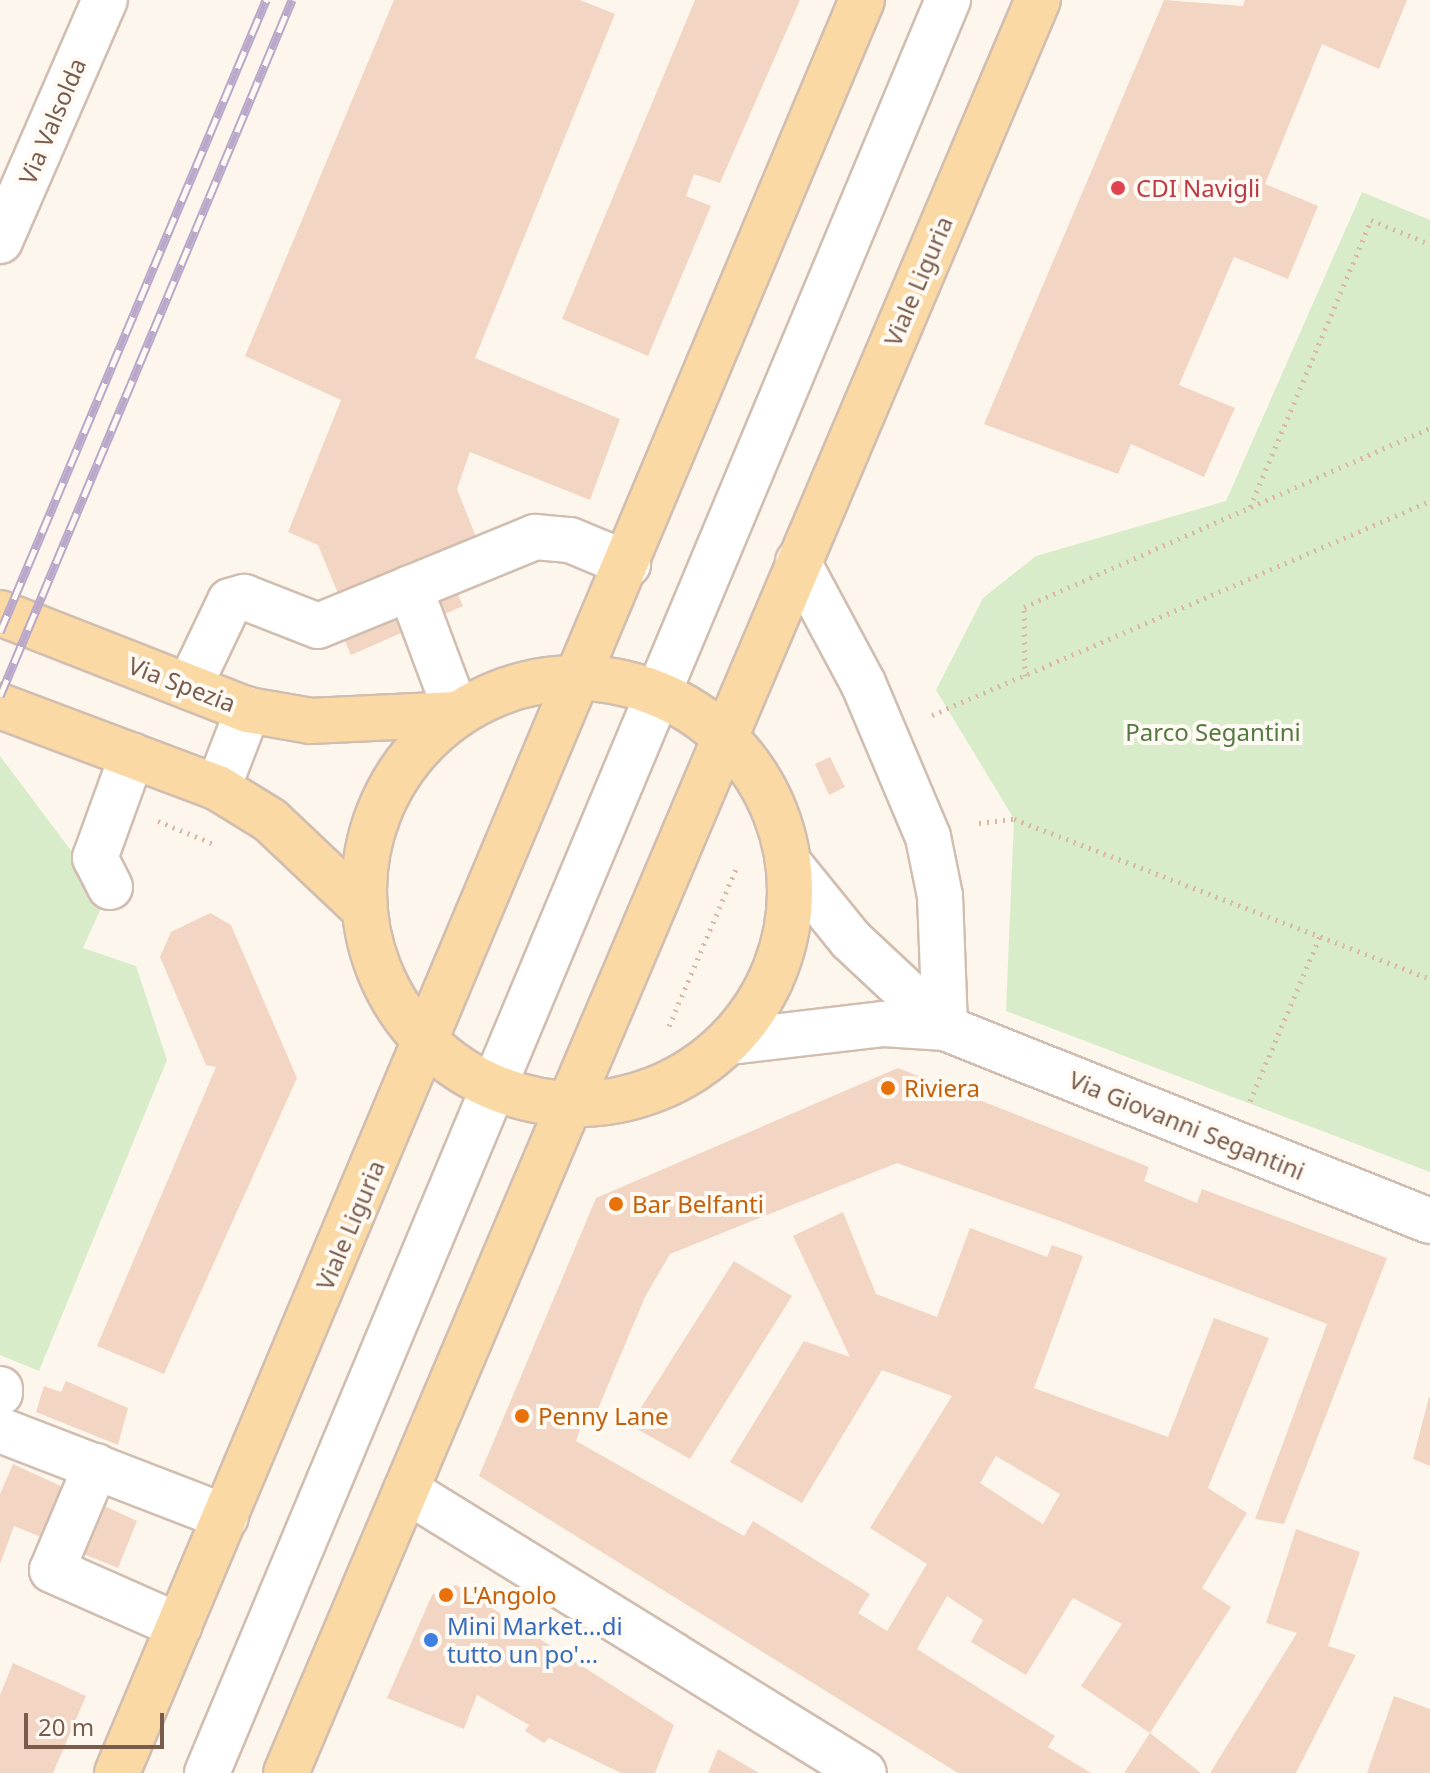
<!DOCTYPE html>
<html>
<head>
<meta charset="utf-8">
<style>
  body { margin:0 }
  #map { position:relative; width:1430px; height:1773px; overflow:hidden; background:#fdf6ec; font-family:"Noto Sans",sans-serif }
  div>[style] { position:absolute }
  [style*='--x'] { left:calc(var(--x)*1px); top:calc(var(--y)*1px); width:calc(var(--w)*1px); rotate:calc(var(--a)*1deg) }
  .green>* { inset:0; background:#d8ecc9 }
  .building>* { inset:0; background:#f3d5c3 }
  .path>* { height:5px; margin-top:-2.5px; transform-origin:0; background:repeating-linear-gradient(90deg,#d9b8a5 0 2px,transparent 0 8px) }
  .roads { filter:drop-shadow(2px 0 #d1beb0) drop-shadow(-2px 0 #d1beb0) drop-shadow(0 2px #d1beb0) drop-shadow(0 -2px #d1beb0) }
  .minor>* { height:44px; margin:-22px; padding:0 22px; transform-origin:22px; border-radius:22px; background:#fff }
  .major>* { height:44px; margin:-22px; padding:0 22px; transform-origin:22px; border-radius:22px; background:#fbd9a5 }
  .major>.ring { margin:-22px; padding:0; box-sizing:content-box; background:none; border:44px solid #fbd9a5; border-radius:50% }
  .rail>* { height:9px; margin-top:-4.5px; transform-origin:0; background:repeating-linear-gradient(90deg,#fffaf3 0 18px,#b9a8c9 0 36px); box-sizing:border-box; border-block:2px solid #b9a8c9 }
  .dots>* { width:22px; height:22px; translate:-50% -50%; box-sizing:border-box; border:4px solid #fffaf3; border-radius:50% }
  span { translate:-50% -50%; white-space:nowrap; text-align:center; line-height:1.15; -webkit-text-stroke:8px #fffaf3; paint-order:stroke }
  .street-label { font-size:24px; color:#7a5c4d }
  .health-label { font-size:24px; color:#be3a42 }
  .left { translate:0 -50%; text-align:left }
  .park-label { font-size:24px; color:#537a41 }
  .food-label { font-size:24px; color:#c56008 }
  .shop-label { font-size:24px; color:#366cbe }
  .scale { position:absolute; left:24px; top:1713px; width:140px; height:36px; box-sizing:border-box; border:4px solid #7a5c4d; border-top:0; padding-left:10px; font-size:24px; line-height:28px; white-space:nowrap; color:#7a5c4d; -webkit-text-stroke:6px #fffaf3; paint-order:stroke }
</style>
</head>
<body>
<div id="map">
  <div class="green">
    <i style="clip-path:polygon(1362px 192px,1430px 220px,1430px 1172px,1006px 1011px,1014px 819px,936px 690px,983px 598px,1036px 556px,1226px 501px)"></i>
    <i style="clip-path:polygon(0 756px,106px 897px,83px 948px,136px 966px,167px 1060px,39px 1371px,0 1355px)"></i>
  </div>
  <div class="building">
    <i style="clip-path:polygon(394px 0,580px 0,615px 14px,475px 358px,620px 419px,590px 500px,470px 452px,457px 489px,476px 537px,440px 553px,463px 606px,351px 655px,328px 603px,339px 596px,318px 545px,288px 532px,341px 400px,245px 356px)"></i>
    <i style="clip-path:polygon(695px 0,800px 0,720px 183px,694px 174px,686px 196px,711px 206px,648px 356px,562px 319px)"></i>
    <i style="clip-path:polygon(1164px 0,1243px 6px,1245px 0,1407px 0,1379px 69px,1322px 44px,1265px 184px,1318px 206px,1288px 279px,1234px 257px,1179px 385px,1235px 408px,1204px 477px,1131px 444px,1118px 474px,984px 424px)"></i>
    <i style="clip-path:polygon(830px 757px,845px 787px,829px 795px,815px 764px)"></i>
    <i style="clip-path:polygon(210px 913px,231px 925px,297px 1078px,164px 1374px,97px 1346px,216px 1067px,206px 1065px,160px 957px,171px 932px)"></i>
    <i style="clip-path:polygon(evenodd,898px 1068px,1149px 1167px,1144px 1181px,1197px 1203px,1202px 1189px,1387px 1258px,1284px 1524px,1255px 1519px,1327px 1324px,1060px 1221px,897px 1163px,670px 1254px,645px 1297px,595px 1416px,585px 1415px,576px 1441px,744px 1536px,753px 1521px,870px 1594px,858px 1613px,887px 1631px,927px 1564px,870px 1528px,952px 1396px,882px 1370px,802px 1503px,730px 1462px,804px 1341px,850px 1357px,793px 1236px,843px 1212px,876px 1294px,937px 1317px,970px 1228px,1047px 1257px,1052px 1245px,1083px 1256px,1034px 1388px,1168px 1437px,1214px 1318px,1269px 1338px,1208px 1488px,1247px 1513px,1202px 1588px,1231px 1607px,1150px 1733px,1081px 1686px,1122px 1624px,1073px 1598px,1026px 1675px,971px 1642px,983px 1620px,947px 1596px,917px 1649px,1055px 1736px,1048px 1747px,1091px 1773px,958px 1773px,479px 1476px,596px 1198px,898px 1068px,996px 1456px,1060px 1494px,1043px 1524px,980px 1483px,996px 1456px)"></i>
    <i style="clip-path:polygon(734px 1261px,792px 1296px,690px 1459px,630px 1425px)"></i>
    <i style="clip-path:polygon(66px 1381px,128px 1408px,118px 1445px,36px 1412px,44px 1386px,61px 1392px)"></i>
    <i style="clip-path:polygon(1429px 1397px,1430px 1397px,1430px 1466px,1413px 1459px)"></i>
    <i style="clip-path:polygon(13px 1464px,137px 1521px,118px 1568px,14px 1526px,0 1564px,0 1494px)"></i>
    <i style="clip-path:polygon(1296px 1529px,1360px 1552px,1328px 1646px,1356px 1655px,1296px 1773px,1210px 1773px,1297px 1633px,1266px 1623px)"></i>
    <i style="clip-path:polygon(456px 1585px,674px 1725px,655px 1773px,621px 1773px,549px 1738px,544px 1743px,525px 1731px,529px 1725px,477px 1695px,464px 1729px,387px 1698px,432px 1595px)"></i>
    <i style="clip-path:polygon(13px 1663px,86px 1696px,53px 1773px,0 1773px,0 1695px)"></i>
    <i style="clip-path:polygon(1394px 1696px,1430px 1709px,1430px 1773px,1367px 1773px)"></i>
    <i style="clip-path:polygon(1150px 1733px,1201px 1773px,1124px 1773px)"></i>
    <i style="clip-path:polygon(718px 1749px,759px 1773px,708px 1773px)"></i>
  </div>
  <div class="path">
    <i style="--x:1250;--y:507;--w:311;--a:-67.1"></i>
    <i style="--x:1371;--y:220;--w:64;--a:22.1"></i>
    <i style="--x:1025;--y:676;--w:69;--a:-90.8"></i>
    <i style="--x:1024;--y:607;--w:444;--a:-23.8"></i>
    <i style="--x:932;--y:715;--w:542;--a:-23.25"></i>
    <i style="--x:158;--y:821;--w:61;--a:22.3"></i>
    <i style="--x:979;--y:823;--w:35;--a:-7"></i>
    <i style="--x:1014;--y:819;--w:446;--a:21"></i>
    <i style="--x:669;--y:1026;--w:171;--a:-66.9"></i>
    <i style="--x:1250;--y:1101;--w:179;--a:-67"></i>
  </div>
  <div class="roads">
    <div class="minor">
      <i style="--x:0;--y:241;--w:263;--a:-66.5"></i>
      <i style="--x:798;--y:562;--w:137;--a:61.8"></i>
      <i style="--x:863;--y:683;--w:167;--a:67.1"></i>
      <i style="--x:928;--y:837;--w:60;--a:78.5"></i>
      <i style="--x:940;--y:896;--w:132;--a:87.8"></i>
      <i style="--x:410;--y:588;--w:134;--a:69.5"></i>
      <i style="--x:189;--y:687;--w:95;--a:-64.5"></i>
      <i style="--x:230;--y:601;--w:15;--a:-16"></i>
      <i style="--x:244;--y:597;--w:79;--a:21.4"></i>
      <i style="--x:318;--y:626;--w:235;--a:-22.3"></i>
      <i style="--x:535;--y:537;--w:35;--a:5"></i>
      <i style="--x:570;--y:540;--w:63;--a:22.5"></i>
      <i style="--x:218;--y:788;--w:84;--a:-69"></i>
      <i style="--x:791;--y:866;--w:95;--a:51"></i>
      <i style="--x:851;--y:940;--w:129;--a:43.1"></i>
      <i style="--x:110;--y:887;--w:33;--a:-117"></i>
      <i style="--x:95;--y:858;--w:109;--a:-70.1"></i>
      <i style="--x:730;--y:1042;--w:155;--a:-6.7"></i>
      <i style="--x:884;--y:1024;--w:61;--a:3.8"></i>
      <i style="--x:945;--y:1028;--w:522;--a:21.7"></i>
      <i style="--x:0;--y:1389;--w:4;--a:90"></i>
      <i style="--x:0;--y:1430;--w:242;--a:21.1"></i>
      <i style="--x:96;--y:1466;--w:113;--a:112.9"></i>
      <i style="--x:52;--y:1570;--w:139;--a:23.8"></i>
      <i style="--x:406;--y:1490;--w:538;--a:31.71"></i>
      <i style="--x:207;--y:1773;--w:1922;--a:-67.32"></i>
    </div>
    <div class="major">
      <i style="--x:0;--y:613;--w:266;--a:21.4"></i>
      <i style="--x:248;--y:710;--w:64;--a:9.9"></i>
      <i style="--x:311;--y:721;--w:146;--a:-2.7"></i>
      <i class="ring" style="left:364px;top:678px;width:382px;height:382px"></i>
      <i style="--x:0;--y:706;--w:233;--a:20.6"></i>
      <i style="--x:218;--y:788;--w:61;--a:31.6"></i>
      <i style="--x:270;--y:820;--w:129;--a:43.4"></i>
      <i style="--x:117;--y:1773;--w:1923;--a:-67.21"></i>
      <i style="--x:286;--y:1773;--w:1926;--a:-67.02"></i>
    </div>
  </div>
  <div class="rail">
    <i style="--x:0;--y:632;--w:686;--a:-67.17"></i>
    <i style="--x:0;--y:696;--w:755;--a:-67.24"></i>
  </div>
  <div class="dots">
    <i style="left:1118px;top:188px;background:#e0444e"></i>
    <i style="left:888px;top:1088px;background:#e8710a"></i>
    <i style="left:616px;top:1204px;background:#e8710a"></i>
    <i style="left:522px;top:1416px;background:#e8710a"></i>
    <i style="left:446px;top:1595px;background:#e8710a"></i>
    <i style="left:431px;top:1640px;background:#3f7fe0"></i>
  </div>
  <div class="street-label">
    <span style="left:52px;top:121px;rotate:-67deg">Via Valsolda</span>
    <span style="left:918px;top:281px;rotate:-67deg">Viale Liguria</span>
    <span style="left:182px;top:684px;rotate:21deg">Via Spezia</span>
    <span style="left:1187px;top:1125px;rotate:22deg">Via Giovanni Segantini</span>
    <span style="left:350px;top:1225px;rotate:-67deg">Viale Liguria</span>
  </div>
  <div class="health-label">
    <span class="left" style="left:1136px;top:188px">CDI Navigli</span>
  </div>
  <div class="park-label">
    <span style="left:1213px;top:732px">Parco Segantini</span>
  </div>
  <div class="food-label">
    <span class="left" style="left:904px;top:1088px">Riviera</span>
    <span class="left" style="left:632px;top:1204px">Bar Belfanti</span>
    <span class="left" style="left:538px;top:1416px">Penny Lane</span>
    <span class="left" style="left:462px;top:1595px">L'Angolo</span>
  </div>
  <div class="shop-label">
    <span class="left" style="left:447px;top:1640px">Mini Market...di<br>tutto un po'...</span>
  </div>
  <div class="scale">20 m</div>
</div>
</body>
</html>
